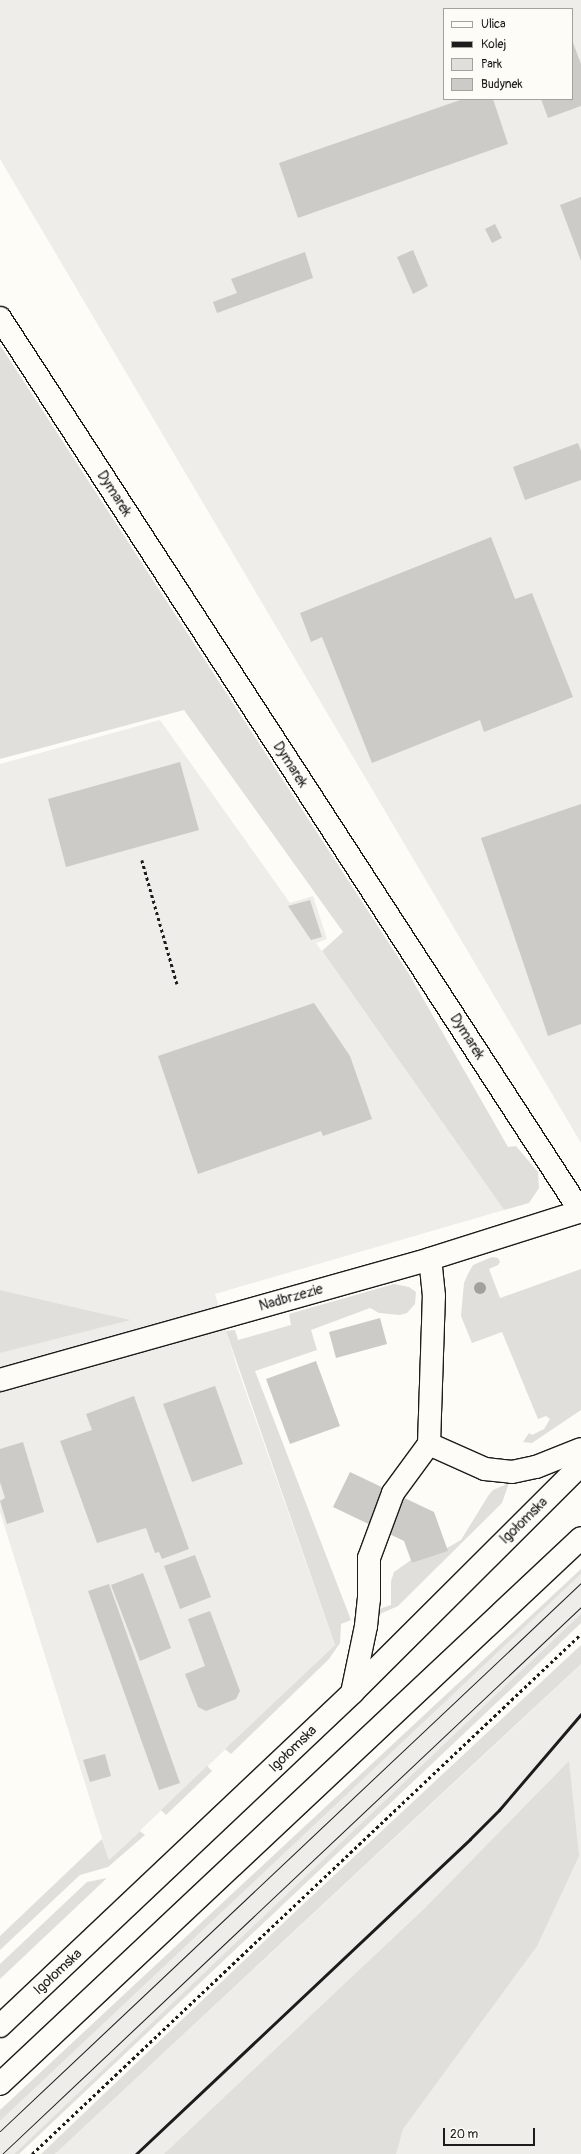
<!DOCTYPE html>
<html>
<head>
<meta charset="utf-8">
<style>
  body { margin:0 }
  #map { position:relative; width:581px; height:2154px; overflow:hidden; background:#fdfcf7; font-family:Pangolin,sans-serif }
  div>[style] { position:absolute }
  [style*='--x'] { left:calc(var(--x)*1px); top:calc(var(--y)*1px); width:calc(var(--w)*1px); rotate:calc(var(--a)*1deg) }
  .built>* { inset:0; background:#eeede9 }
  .green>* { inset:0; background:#e0dfdb }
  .building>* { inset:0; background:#cccbc8 }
  .path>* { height:2.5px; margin-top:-1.25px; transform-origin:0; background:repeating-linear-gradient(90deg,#1c1c1c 0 3px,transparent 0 6px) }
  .roads { filter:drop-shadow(1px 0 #1c1c1c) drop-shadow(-1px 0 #1c1c1c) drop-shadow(0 1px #1c1c1c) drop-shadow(0 -1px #1c1c1c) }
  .minor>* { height:22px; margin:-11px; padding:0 11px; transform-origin:11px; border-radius:11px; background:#fdfcf7 }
  .major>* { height:22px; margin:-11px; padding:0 11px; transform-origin:11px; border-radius:11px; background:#fdfcf7 }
  .tram>* { height:1px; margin:-0.5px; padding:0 0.5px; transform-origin:0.5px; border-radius:0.5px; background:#1c1c1c }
  .rail>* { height:3px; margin:-1.5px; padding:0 1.5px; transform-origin:1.5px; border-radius:1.5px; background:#1c1c1c }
  .trees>* { width:12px; height:12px; margin:-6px; border-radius:50%; background:#a2a19e }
  span { translate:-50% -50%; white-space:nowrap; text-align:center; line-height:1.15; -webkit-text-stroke:3px #fdfcf7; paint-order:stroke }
  .street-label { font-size:14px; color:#1c1c1c }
  .legend { position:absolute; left:443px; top:8px; width:130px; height:92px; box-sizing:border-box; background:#fdfcf7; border:1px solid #a3a29f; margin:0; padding:5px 7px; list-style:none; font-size:12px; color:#1c1c1c }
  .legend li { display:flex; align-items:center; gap:8px; height:20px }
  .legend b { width:20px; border:1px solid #a3a29f }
  .scale { position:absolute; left:443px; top:2128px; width:92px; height:18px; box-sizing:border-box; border:2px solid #1c1c1c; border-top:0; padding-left:5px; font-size:12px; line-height:14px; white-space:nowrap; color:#1c1c1c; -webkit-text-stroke:3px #fdfcf7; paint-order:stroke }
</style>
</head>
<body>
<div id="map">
  <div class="built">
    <i style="clip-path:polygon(evenodd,0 0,581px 0,581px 1143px,0 159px,0 0,444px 9px,572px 9px,572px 99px,444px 99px,444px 9px)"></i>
    <i style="clip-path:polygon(160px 720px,290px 903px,313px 896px,327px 939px,316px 943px,504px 1210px,215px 1294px,237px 1367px,335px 1645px,109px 1860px,0 1512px,0 1353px,130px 1320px,0 1290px,0 764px)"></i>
    <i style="clip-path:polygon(581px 1574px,581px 1615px,14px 2154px,0 2154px,0 2121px)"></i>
    <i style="clip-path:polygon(581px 1664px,581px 2154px,55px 2154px,497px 1743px)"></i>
  </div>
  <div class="green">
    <i style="clip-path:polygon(0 345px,409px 974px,508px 1147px,516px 1146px,538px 1172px,539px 1188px,529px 1203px,504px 1210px,322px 951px,343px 932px,184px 710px,0 759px)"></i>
    <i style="clip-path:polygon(492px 1257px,498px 1258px,500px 1262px,498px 1265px,489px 1269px,500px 1298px,581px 1269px,581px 1410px,532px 1443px,523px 1442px,529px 1433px,532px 1435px,544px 1429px,550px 1419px,546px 1416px,538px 1419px,502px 1332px,472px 1343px,461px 1316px,464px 1283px,468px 1274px,473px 1265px)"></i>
    <i style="clip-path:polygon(394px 1284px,409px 1287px,416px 1292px,415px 1304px,407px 1313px,400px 1315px,379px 1313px,370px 1308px,311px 1330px,317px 1350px,255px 1371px,351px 1620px,341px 1624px,340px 1643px,329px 1659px,231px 1754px,225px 1749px,335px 1645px,226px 1331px,235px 1330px,238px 1340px,291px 1325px,289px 1314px)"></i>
    <i style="clip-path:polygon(0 1290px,91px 1311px,131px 1320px,0 1353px)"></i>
    <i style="clip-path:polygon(509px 1483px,502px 1503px,398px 1606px,380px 1614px,379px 1609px,391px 1605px,391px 1581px,394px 1572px,411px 1560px,412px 1563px,447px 1551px,447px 1548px,461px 1540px,488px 1496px,493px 1490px)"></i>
    <i style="clip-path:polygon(581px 1569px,581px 1574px,0 2121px,0 2110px)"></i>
    <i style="clip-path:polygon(581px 1614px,581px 1623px,19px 2154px,14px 2154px)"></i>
    <i style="clip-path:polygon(581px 1645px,581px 1664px,55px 2154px,41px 2154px,297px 1910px)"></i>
    <i style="clip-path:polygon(569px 1761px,579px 1856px,537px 1946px,403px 2129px,396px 2154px,164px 2154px,425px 1908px)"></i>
    <i style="clip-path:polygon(207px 1766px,212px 1771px,166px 1815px,161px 1810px)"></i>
    <i style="clip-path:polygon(140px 1831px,145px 1835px,108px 1867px,80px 1875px,0 1950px,0 1936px,102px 1839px,109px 1860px)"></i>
    <i style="clip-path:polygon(107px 1878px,0 1979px,0 1964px,87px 1882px)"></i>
  </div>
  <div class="building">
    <i style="clip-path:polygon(572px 40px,581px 64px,581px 106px,548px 118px,541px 99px,572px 99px)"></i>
    <i style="clip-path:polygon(463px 99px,493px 99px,508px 144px,298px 218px,279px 163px)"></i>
    <i style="clip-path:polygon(581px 197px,581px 261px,560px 205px)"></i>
    <i style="clip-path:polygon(495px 224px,502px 238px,492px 243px,485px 229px)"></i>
    <i style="clip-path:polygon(413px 250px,428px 286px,413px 294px,397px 257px)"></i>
    <i style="clip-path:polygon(305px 252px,313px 278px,217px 313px,213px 302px,237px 293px,231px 279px)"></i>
    <i style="clip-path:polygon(578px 443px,581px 451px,581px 480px,525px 500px,513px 467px)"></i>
    <i style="clip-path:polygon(491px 537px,515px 599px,532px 593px,573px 697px,484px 732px,480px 720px,372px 763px,322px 637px,311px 642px,300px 613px)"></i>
    <i style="clip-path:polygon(180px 762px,199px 830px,66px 867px,48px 799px)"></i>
    <i style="clip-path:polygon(581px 804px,581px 1024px,548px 1036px,481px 838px)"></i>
    <i style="clip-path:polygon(310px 900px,322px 937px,311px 940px,288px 906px)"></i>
    <i style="clip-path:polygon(314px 1003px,350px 1056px,372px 1119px,323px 1136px,321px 1131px,198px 1174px,158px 1056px)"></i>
    <i style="clip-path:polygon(380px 1318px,387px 1344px,336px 1358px,329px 1332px)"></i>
    <i style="clip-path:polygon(316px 1361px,340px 1426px,290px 1444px,266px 1379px)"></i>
    <i style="clip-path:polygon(215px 1386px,243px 1464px,192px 1482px,163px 1404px)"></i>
    <i style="clip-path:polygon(134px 1396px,189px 1549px,162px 1559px,159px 1552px,155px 1553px,146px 1528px,97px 1543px,60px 1441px,92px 1430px,86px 1414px)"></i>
    <i style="clip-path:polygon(23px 1442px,44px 1512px,7px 1524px,0 1501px,5px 1498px,0 1482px,0 1449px)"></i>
    <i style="clip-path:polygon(350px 1472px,434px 1512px,448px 1551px,412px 1563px,404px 1541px,333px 1507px)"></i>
    <i style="clip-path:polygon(195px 1555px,211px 1597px,180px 1609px,164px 1566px)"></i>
    <i style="clip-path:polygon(143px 1573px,171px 1648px,140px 1661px,111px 1585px)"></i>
    <i style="clip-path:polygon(109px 1584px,180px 1783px,159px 1790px,88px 1591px)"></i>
    <i style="clip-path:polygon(210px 1611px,240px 1691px,236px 1699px,206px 1711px,198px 1707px,185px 1674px,205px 1666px,188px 1619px)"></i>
    <i style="clip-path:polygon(105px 1754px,111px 1776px,90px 1782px,83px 1760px)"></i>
  </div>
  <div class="path">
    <i style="--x:142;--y:860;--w:129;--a:74.2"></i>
    <i style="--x:32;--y:2154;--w:756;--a:-43.45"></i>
  </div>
  <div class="roads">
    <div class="minor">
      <i style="--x:0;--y:318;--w:1066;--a:56.98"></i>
      <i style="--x:0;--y:1380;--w:447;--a:-15.7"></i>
      <i style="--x:430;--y:1259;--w:158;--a:-17.6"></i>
      <i style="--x:429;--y:1444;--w:61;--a:24.1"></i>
      <i style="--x:485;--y:1469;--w:27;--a:6"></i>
      <i style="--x:512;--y:1472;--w:25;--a:-12"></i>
      <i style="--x:536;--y:1467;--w:48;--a:-21.8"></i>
      <i style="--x:352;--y:1693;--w:68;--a:-78.2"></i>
      <i style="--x:366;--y:1626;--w:27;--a:-84"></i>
      <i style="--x:369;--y:1599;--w:41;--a:-90"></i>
      <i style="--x:369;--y:1558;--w:69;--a:-69.7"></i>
      <i style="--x:393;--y:1493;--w:61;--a:-53.7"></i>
      <i style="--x:429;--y:1444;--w:148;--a:-88.1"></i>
      <i style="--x:434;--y:1296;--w:37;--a:-96"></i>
    </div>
    <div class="major">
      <i style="--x:0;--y:2026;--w:485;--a:-43.4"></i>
      <i style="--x:352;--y:1693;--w:323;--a:-44.9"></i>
      <i style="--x:0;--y:2084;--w:797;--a:-43.22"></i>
    </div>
  </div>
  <div class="tram">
    <i style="--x:0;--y:2131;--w:799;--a:-43.33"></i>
    <i style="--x:2;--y:2154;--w:797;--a:-43.37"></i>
  </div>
  <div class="rail">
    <i style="--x:136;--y:2154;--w:459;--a:-43.3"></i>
    <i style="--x:470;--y:1839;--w:41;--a:-45"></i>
    <i style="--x:499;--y:1810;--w:126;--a:-49.5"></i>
  </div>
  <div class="trees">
    <i style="left:480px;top:1288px"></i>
  </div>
  <div class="street-label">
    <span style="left:114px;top:494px;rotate:57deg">Dymarek</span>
    <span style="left:290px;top:765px;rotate:57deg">Dymarek</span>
    <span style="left:467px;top:1037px;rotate:57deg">Dymarek</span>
    <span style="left:291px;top:1298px;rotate:-16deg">Nadbrzezie</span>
    <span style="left:524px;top:1521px;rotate:-44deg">Igołomska</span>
    <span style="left:293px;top:1749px;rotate:-44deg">Igołomska</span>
    <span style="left:58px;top:1972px;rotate:-43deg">Igołomska</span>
  </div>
  <ul class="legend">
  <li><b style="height:5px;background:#fdfcf7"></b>Ulica</li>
  <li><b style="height:5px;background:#1c1c1c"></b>Kolej</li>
  <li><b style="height:11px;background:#e0dfdb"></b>Park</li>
  <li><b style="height:11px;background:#cccbc8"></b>Budynek</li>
  </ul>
  <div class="scale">20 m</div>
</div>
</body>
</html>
